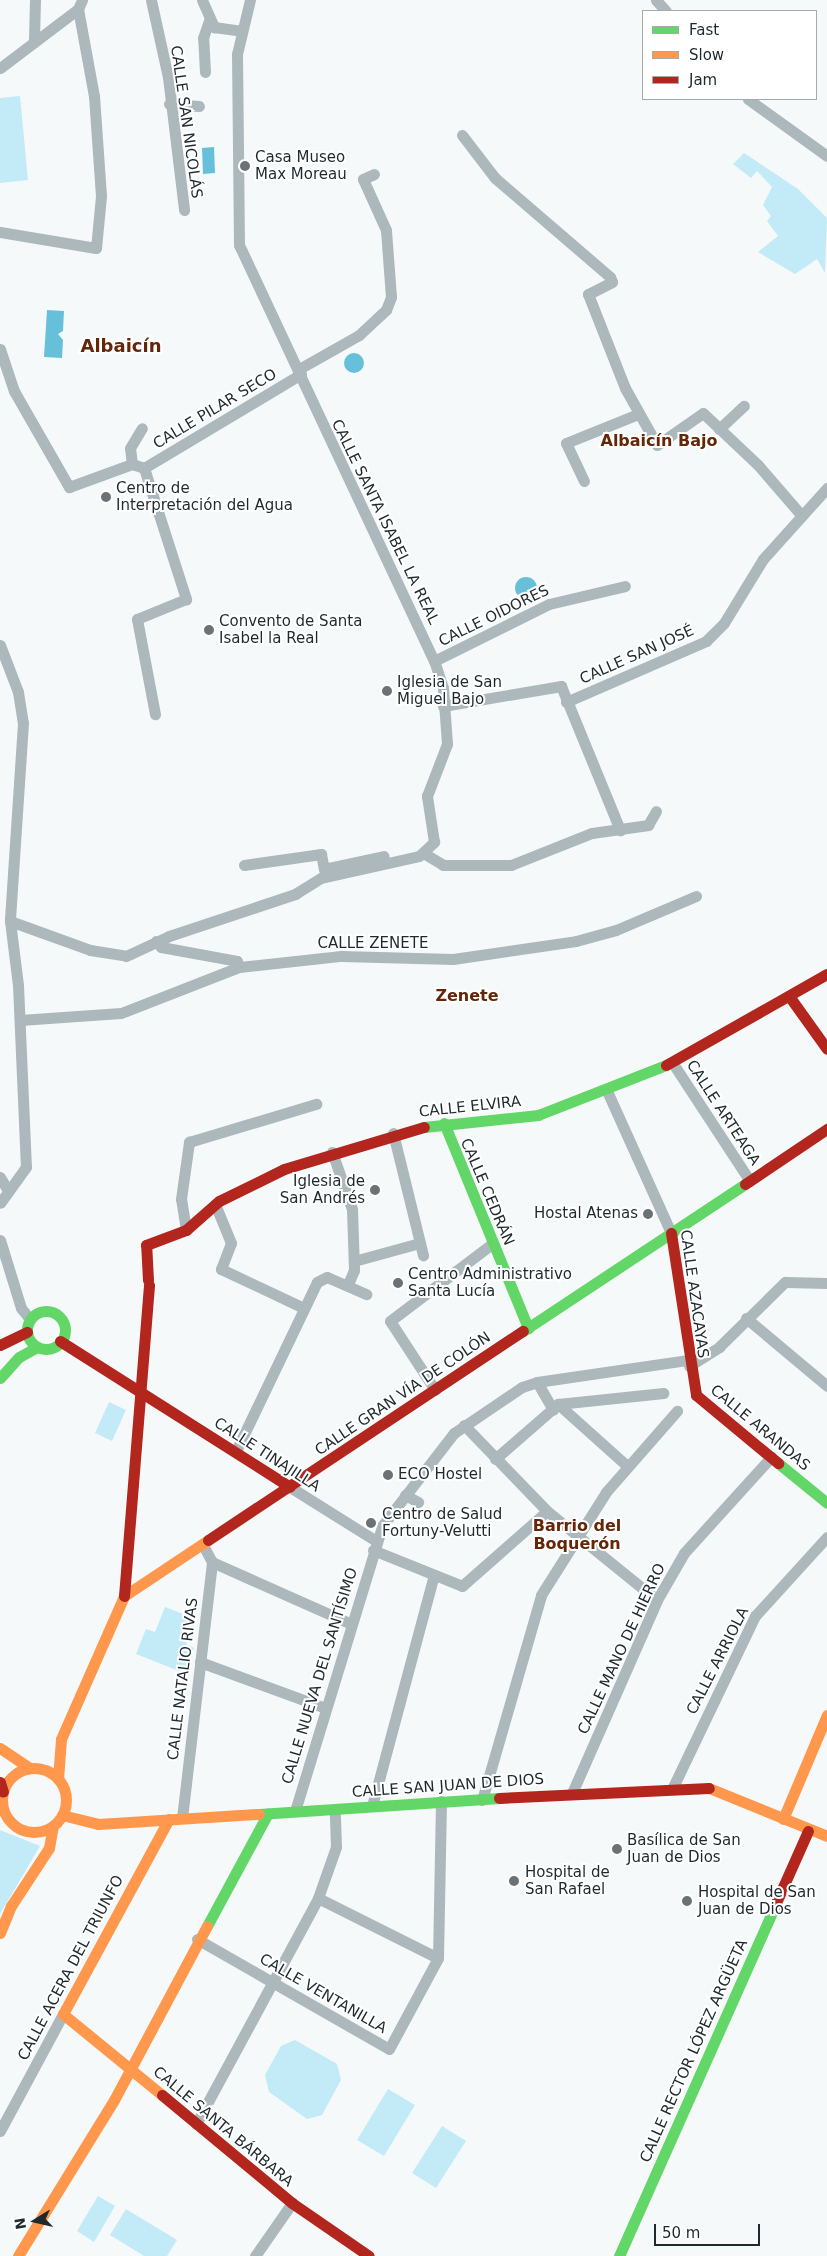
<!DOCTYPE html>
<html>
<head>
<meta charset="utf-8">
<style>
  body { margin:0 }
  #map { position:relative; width:827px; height:2256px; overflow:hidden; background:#f6f9fa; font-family:"DejaVu Sans",sans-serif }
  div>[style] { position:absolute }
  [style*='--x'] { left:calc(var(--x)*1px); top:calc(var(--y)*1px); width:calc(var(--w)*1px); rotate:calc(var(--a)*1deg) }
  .green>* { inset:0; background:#c2eaf7 }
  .water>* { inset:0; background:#67c0da }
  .round { border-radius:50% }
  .street>* { height:11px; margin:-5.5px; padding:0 5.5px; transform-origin:5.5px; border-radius:5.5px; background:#acb8bc }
  .fast>* { height:11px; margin:-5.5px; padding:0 5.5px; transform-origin:5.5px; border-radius:5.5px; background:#63d668 }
  .fast>.ring { margin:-5.5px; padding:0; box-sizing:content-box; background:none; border:11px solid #63d668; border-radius:50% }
  .slow>* { height:11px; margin:-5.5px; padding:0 5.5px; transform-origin:5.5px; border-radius:5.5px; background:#ff974d }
  .slow>.ring { margin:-5.5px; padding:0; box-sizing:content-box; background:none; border:11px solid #ff974d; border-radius:50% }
  .jam>* { height:11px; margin:-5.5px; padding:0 5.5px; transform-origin:5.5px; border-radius:5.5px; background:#b3261e }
  .dots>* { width:14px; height:14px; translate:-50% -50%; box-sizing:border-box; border:2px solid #fff; border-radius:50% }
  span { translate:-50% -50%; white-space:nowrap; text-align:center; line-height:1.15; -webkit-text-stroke:4px #fff; paint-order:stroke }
  .street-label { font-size:15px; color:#1e2a2e }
  .poi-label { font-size:15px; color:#1e2a2e }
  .left { translate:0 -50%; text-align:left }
  .right { translate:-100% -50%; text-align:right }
  .neighbourhood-label { font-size:16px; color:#652608; font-weight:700 }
  .quarter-label { font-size:18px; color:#652608; font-weight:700 }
  .legend { position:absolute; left:642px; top:10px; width:175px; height:90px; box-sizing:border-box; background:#fff; border:1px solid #a5aaab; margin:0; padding:6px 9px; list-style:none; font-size:15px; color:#1e2a2e }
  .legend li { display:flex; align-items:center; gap:10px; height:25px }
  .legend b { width:25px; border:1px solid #a5aaab }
  .north { position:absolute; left:10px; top:2196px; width:50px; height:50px; -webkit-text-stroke:4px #fff; paint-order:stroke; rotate:260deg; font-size:14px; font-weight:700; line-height:20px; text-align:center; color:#1e2a2e }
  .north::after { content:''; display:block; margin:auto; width:18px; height:22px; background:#1e2a2e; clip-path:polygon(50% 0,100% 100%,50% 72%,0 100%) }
  .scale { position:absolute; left:654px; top:2224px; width:106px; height:22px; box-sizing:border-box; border:2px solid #1e2a2e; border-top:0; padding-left:6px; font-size:15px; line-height:18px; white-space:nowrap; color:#1e2a2e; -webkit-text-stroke:4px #fff; paint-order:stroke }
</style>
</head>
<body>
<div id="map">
  <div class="green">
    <i style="clip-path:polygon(20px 96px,28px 180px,0 183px,0 98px)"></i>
    <i style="clip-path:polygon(744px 153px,798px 189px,827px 218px,825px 273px,817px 259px,795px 274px,758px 252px,778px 236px,767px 221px,771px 216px,763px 205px,772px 187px,757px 171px,751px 178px,733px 164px)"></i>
    <i style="clip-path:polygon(109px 1402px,126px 1410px,112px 1441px,95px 1433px)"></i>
    <i style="clip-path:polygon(165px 1607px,196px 1619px,186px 1644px,194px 1648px,184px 1673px,136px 1654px,146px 1629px,155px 1632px)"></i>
    <i style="clip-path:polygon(0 1830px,40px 1846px,0 1914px)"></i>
    <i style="clip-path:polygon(295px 2040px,337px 2064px,341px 2080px,322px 2115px,307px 2119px,269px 2092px,265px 2075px,281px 2046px)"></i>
    <i style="clip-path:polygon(388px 2089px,415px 2105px,384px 2156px,357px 2140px)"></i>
    <i style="clip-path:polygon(442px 2126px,466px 2141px,436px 2188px,412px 2173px)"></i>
    <i style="clip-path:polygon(98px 2196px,115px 2206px,94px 2242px,77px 2231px)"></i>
    <i style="clip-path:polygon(126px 2209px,177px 2240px,167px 2256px,144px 2256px,110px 2235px)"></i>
  </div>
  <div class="water">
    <i style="clip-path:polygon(214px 147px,215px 173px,203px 174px,202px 148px)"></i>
    <i style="clip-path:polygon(47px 310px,64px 311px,63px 331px,58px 334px,63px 340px,62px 358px,44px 357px)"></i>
    <i class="round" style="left:344px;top:353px;width:20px;height:20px"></i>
    <i class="round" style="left:515px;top:577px;width:22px;height:22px"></i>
  </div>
  <div class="street">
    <i style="--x:151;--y:0;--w:79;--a:77.6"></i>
    <i style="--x:168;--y:77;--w:134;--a:83.1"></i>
    <i style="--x:202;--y:0;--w:30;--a:66"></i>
    <i style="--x:214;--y:27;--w:28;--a:8"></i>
    <i style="--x:656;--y:0;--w:15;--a:48"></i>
    <i style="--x:34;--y:40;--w:40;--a:-88.6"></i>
    <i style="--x:0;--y:68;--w:98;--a:-37.1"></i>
    <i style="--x:205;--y:72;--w:34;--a:-93"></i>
    <i style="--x:203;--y:38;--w:18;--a:-71"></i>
    <i style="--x:748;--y:99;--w:97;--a:35.8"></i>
    <i style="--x:169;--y:104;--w:30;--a:4"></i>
    <i style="--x:462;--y:135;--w:54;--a:52.5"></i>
    <i style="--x:495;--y:178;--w:152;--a:40.7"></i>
    <i style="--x:610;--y:277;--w:5;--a:68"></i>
    <i style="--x:612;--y:282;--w:27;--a:153"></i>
    <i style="--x:588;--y:294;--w:101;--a:68.5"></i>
    <i style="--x:625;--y:388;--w:65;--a:60.7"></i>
    <i style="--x:657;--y:445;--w:56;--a:-34.8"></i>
    <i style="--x:703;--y:413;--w:76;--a:43.4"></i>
    <i style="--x:758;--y:465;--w:67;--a:49.2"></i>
    <i style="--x:0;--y:232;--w:97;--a:9.5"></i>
    <i style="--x:96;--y:248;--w:52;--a:-84.5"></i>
    <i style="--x:101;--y:196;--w:100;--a:-94"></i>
    <i style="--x:94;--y:96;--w:88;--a:-100.4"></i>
    <i style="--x:78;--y:9;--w:10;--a:-66"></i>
    <i style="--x:0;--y:349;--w:44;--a:71.6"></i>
    <i style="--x:14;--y:391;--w:111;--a:60.2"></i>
    <i style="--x:69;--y:487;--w:67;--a:-20.1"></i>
    <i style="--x:132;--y:464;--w:13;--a:18"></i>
    <i style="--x:299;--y:369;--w:69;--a:-29.5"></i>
    <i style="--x:359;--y:335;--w:37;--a:-43"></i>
    <i style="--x:386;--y:310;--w:14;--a:-69"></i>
    <i style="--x:391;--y:297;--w:67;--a:-94.3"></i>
    <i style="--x:386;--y:230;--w:56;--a:-114.3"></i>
    <i style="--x:363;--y:179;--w:12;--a:-24"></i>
    <i style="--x:719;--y:429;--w:34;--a:-43"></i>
    <i style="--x:132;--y:464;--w:16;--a:-97"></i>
    <i style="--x:130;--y:448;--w:23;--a:-59"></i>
    <i style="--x:144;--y:468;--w:138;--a:72.2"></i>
    <i style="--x:186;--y:599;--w:53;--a:157.8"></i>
    <i style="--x:137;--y:619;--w:97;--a:79.3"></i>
    <i style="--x:144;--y:468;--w:183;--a:-30.9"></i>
    <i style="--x:584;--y:481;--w:42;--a:-115.3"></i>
    <i style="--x:566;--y:443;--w:78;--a:-21.9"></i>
    <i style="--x:0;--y:645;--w:50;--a:69"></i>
    <i style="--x:18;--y:692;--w:31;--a:81"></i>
    <i style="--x:23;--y:723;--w:198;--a:93.8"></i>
    <i style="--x:10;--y:921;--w:64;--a:82.9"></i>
    <i style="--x:18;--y:985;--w:182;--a:87.5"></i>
    <i style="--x:26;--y:1167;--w:44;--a:125.8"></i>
    <i style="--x:434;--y:661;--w:128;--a:-26.4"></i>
    <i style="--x:549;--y:604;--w:78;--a:-13.3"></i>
    <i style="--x:566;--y:702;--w:153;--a:-23.5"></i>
    <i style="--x:706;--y:641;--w:25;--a:-45"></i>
    <i style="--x:724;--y:623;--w:75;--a:-58.6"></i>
    <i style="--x:763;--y:559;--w:96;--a:-48"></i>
    <i style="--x:443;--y:706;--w:120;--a:-9.6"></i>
    <i style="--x:561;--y:686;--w:156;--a:67.7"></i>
    <i style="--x:425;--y:854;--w:21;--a:31"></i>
    <i style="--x:443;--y:865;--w:68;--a:0"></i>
    <i style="--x:511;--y:865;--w:87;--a:-21.6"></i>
    <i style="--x:592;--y:833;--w:57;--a:-8.1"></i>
    <i style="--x:648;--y:825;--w:16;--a:-60"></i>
    <i style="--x:244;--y:865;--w:78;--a:-8.1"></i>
    <i style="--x:321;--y:854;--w:15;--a:79"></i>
    <i style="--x:324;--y:869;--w:61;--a:-12.2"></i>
    <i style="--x:10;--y:921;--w:85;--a:19.9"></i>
    <i style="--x:90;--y:950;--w:36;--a:9"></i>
    <i style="--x:126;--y:956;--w:47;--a:-24.9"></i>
    <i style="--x:169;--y:936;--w:133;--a:-18.4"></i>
    <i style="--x:295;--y:894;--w:31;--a:-32"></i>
    <i style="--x:321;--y:878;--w:100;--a:-12.7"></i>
    <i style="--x:419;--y:856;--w:21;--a:-43"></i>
    <i style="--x:434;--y:842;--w:47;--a:-98.7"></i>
    <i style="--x:427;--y:796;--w:56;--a:-69"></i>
    <i style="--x:447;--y:744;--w:56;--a:-94.1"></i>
    <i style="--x:443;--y:688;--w:28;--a:-108"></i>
    <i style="--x:434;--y:661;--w:459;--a:-115.1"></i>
    <i style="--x:239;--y:245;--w:191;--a:-90.6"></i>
    <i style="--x:237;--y:54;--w:56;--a:-76.5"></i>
    <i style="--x:156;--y:941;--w:8;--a:50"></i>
    <i style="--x:161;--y:947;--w:77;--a:10.4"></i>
    <i style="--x:237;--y:961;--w:6;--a:72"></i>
    <i style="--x:20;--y:1020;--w:101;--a:-4"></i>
    <i style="--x:121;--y:1013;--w:127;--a:-21.3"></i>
    <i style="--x:239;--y:967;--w:103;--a:-6.2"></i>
    <i style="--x:341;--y:956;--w:112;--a:1.5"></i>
    <i style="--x:453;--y:959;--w:124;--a:-8.3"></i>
    <i style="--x:576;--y:941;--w:41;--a:-15.4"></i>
    <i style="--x:616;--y:930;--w:87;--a:-23"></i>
    <i style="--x:672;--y:1062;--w:142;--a:56.8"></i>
    <i style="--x:607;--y:1091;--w:156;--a:65.7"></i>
    <i style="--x:393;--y:1133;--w:126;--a:76.2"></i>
    <i style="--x:332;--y:1152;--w:60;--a:70.7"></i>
    <i style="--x:352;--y:1209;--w:61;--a:88.1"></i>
    <i style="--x:354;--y:1270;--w:15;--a:113"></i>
    <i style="--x:0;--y:1177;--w:14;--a:60"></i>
    <i style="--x:215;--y:1204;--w:42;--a:67.7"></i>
    <i style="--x:231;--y:1243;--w:28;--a:111"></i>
    <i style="--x:221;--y:1269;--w:92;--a:25.2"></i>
    <i style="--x:186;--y:1230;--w:31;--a:-99"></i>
    <i style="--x:181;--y:1199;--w:58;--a:-82"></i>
    <i style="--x:189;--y:1142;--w:133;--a:-16.7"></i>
    <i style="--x:0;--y:1240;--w:71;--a:72.8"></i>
    <i style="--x:21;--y:1308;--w:14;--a:51"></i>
    <i style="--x:354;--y:1261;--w:68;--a:-15.3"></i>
    <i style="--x:746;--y:1318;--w:106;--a:40"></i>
    <i style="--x:689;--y:1366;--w:36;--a:-32"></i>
    <i style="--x:719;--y:1347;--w:93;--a:-44.6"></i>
    <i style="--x:785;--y:1282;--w:42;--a:1.4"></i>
    <i style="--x:537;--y:1382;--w:32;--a:60"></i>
    <i style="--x:435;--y:1390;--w:82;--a:-123.1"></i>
    <i style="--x:390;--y:1321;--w:129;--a:-37.1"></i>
    <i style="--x:558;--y:1404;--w:106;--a:-6"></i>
    <i style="--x:558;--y:1404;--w:91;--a:41.9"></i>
    <i style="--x:464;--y:1425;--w:120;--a:46"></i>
    <i style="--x:547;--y:1511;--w:141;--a:39"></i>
    <i style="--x:236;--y:1451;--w:187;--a:-64.4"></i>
    <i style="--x:317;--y:1282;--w:11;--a:-27"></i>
    <i style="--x:327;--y:1277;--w:43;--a:23.6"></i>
    <i style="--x:495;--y:1459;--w:84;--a:-41.1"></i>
    <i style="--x:290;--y:1487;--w:102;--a:32.1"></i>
    <i style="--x:405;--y:1495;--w:15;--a:28"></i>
    <i style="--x:373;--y:1550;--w:96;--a:22"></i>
    <i style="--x:462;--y:1586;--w:113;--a:-41.4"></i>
    <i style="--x:212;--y:1562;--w:152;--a:24"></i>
    <i style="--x:200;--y:1662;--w:134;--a:20.1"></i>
    <i style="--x:673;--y:1787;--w:190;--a:-64.4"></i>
    <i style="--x:755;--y:1616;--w:107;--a:-47.7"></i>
    <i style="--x:572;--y:1793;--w:211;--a:-66.2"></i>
    <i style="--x:657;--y:1600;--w:54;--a:-60.1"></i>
    <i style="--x:684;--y:1553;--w:130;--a:-47.8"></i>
    <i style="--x:482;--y:1800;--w:213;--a:-73.9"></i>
    <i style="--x:541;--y:1595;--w:122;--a:-57.7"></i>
    <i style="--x:606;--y:1492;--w:108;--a:-48.8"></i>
    <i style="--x:372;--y:1806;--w:239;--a:-75"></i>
    <i style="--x:295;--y:1811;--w:298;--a:-73"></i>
    <i style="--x:382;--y:1526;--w:118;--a:-52.3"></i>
    <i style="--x:454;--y:1433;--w:82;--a:-34.1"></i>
    <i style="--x:522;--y:1387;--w:16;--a:-18"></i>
    <i style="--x:537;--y:1382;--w:153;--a:-8.3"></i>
    <i style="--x:182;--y:1818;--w:258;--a:-83.3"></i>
    <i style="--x:212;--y:1562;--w:19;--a:-118"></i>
    <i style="--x:318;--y:1898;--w:134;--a:26.6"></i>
    <i style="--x:197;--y:1939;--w:221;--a:29.8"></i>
    <i style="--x:389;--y:2049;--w:103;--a:-61.7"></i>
    <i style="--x:438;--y:1958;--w:157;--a:-88.9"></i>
    <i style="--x:196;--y:2124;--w:257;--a:-61.6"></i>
    <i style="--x:318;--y:1898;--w:54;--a:-70.6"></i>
    <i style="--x:336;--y:1847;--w:38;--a:-92"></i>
    <i style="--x:0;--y:2131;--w:133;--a:-61.7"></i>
    <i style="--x:255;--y:2256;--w:65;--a:-55.1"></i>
  </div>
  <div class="fast">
    <i style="--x:444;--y:1123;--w:222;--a:67.7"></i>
    <i style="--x:424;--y:1127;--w:115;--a:-6"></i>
    <i style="--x:538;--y:1115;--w:137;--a:-21.3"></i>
    <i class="ring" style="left:27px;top:1311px;width:27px;height:27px"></i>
    <i style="--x:523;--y:1331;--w:266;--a:-33.5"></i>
    <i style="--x:0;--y:1378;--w:28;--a:-48"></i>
    <i style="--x:19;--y:1357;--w:21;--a:-29"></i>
    <i style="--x:778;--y:1463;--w:63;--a:39.2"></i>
    <i style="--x:259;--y:1814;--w:241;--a:-3.8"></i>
    <i style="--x:207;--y:1926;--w:128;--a:-61.6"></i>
    <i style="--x:619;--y:2256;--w:384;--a:-66"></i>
  </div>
  <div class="slow">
    <i style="--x:0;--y:1748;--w:36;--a:34"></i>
    <i class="ring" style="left:2px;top:1768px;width:53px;height:53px"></i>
    <i style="--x:58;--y:1779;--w:40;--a:-85.7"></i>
    <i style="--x:61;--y:1739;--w:156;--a:-66.2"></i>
    <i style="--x:124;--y:1596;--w:101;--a:-33.7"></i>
    <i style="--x:709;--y:1788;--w:127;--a:22.1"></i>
    <i style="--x:62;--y:1815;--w:37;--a:14"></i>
    <i style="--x:98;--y:1824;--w:161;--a:-3.6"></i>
    <i style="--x:783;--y:1819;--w:113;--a:-67.1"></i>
    <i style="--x:0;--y:1933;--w:29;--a:-68"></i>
    <i style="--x:11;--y:1906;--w:69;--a:-56.8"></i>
    <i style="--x:49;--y:1848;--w:22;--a:-80"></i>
    <i style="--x:162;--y:2095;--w:128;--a:-140.7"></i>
    <i style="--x:63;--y:2014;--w:222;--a:-61.5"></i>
    <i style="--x:18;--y:2256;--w:183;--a:-58.4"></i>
    <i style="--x:114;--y:2100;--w:197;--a:-61.9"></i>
  </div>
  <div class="jam">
    <i style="--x:789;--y:996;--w:65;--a:54.4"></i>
    <i style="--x:666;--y:1065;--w:185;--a:-29.5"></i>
    <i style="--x:745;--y:1184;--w:99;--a:-33.9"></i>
    <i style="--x:671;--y:1233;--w:164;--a:81.2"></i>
    <i style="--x:696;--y:1395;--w:107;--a:39.7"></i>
    <i style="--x:148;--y:1280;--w:35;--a:-93"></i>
    <i style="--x:146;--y:1245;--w:43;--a:-20.6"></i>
    <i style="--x:186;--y:1230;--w:44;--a:-41.3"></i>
    <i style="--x:219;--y:1201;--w:72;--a:-26.2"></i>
    <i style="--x:284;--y:1169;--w:146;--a:-16.7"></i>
    <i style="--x:60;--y:1341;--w:272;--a:32.4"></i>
    <i style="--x:0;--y:1345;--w:30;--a:-26"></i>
    <i style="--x:208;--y:1540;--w:378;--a:-33.6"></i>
    <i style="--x:124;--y:1596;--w:312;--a:-85.4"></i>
    <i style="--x:0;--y:1782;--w:10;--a:73"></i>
    <i style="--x:499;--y:1798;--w:210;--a:-2.7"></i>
    <i style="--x:775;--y:1905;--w:81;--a:-66"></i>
    <i style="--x:162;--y:2095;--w:169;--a:39.7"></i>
    <i style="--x:292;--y:2203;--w:93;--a:34.5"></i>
  </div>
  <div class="dots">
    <i style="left:245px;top:166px;background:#6a7275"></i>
    <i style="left:106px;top:497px;background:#6a7275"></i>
    <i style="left:209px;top:630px;background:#6a7275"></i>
    <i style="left:387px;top:691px;background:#6a7275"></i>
    <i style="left:375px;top:1190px;background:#6a7275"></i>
    <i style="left:648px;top:1214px;background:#6a7275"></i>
    <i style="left:398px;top:1283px;background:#6a7275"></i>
    <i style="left:388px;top:1475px;background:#6a7275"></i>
    <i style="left:371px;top:1523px;background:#6a7275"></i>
    <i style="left:617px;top:1849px;background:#6a7275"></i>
    <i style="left:514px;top:1881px;background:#6a7275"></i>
    <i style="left:687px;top:1901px;background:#6a7275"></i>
  </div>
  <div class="street-label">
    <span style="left:186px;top:122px;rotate:82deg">CALLE SAN NICOLÁS</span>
    <span style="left:215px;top:409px;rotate:-31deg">CALLE PILAR SECO</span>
    <span style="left:385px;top:522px;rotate:64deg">CALLE SANTA ISABEL LA REAL</span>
    <span style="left:494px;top:616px;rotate:-26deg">CALLE OIDORES</span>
    <span style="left:637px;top:655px;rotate:-24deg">CALLE SAN JOSÉ</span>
    <span style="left:373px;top:944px">CALLE ZENETE</span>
    <span style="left:470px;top:1107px;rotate:-6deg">CALLE ELVIRA</span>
    <span style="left:723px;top:1113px;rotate:57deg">CALLE ARTEAGA</span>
    <span style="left:487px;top:1192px;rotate:67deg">CALLE CEDRÁN</span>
    <span style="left:694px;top:1294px;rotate:82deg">CALLE AZACAYAS</span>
    <span style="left:403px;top:1394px;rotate:-34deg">CALLE GRAN VÍA DE COLÓN</span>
    <span style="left:760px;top:1428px;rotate:40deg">CALLE ARANDAS</span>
    <span style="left:267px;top:1455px;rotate:33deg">CALLE TINAJILLA</span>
    <span style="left:622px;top:1649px;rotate:-65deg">CALLE MANO DE HIERRO</span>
    <span style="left:718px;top:1661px;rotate:-63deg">CALLE ARRIOLA</span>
    <span style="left:320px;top:1676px;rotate:-73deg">CALLE NUEVA DEL SANTÍSIMO</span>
    <span style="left:183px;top:1679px;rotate:-83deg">CALLE NATALIO RIVAS</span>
    <span style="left:448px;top:1786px;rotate:-4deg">CALLE SAN JUAN DE DIOS</span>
    <span style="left:71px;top:1968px;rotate:-62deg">CALLE ACERA DEL TRIUNFO</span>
    <span style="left:323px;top:1994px;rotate:30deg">CALLE VENTANILLA</span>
    <span style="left:694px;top:2051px;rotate:-66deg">CALLE RECTOR LÓPEZ ARGÜETA</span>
    <span style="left:223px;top:2127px;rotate:40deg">CALLE SANTA BÁRBARA</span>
  </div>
  <div class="poi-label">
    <span class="left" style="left:255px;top:166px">Casa Museo<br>Max Moreau</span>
    <span class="left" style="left:116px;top:497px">Centro de<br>Interpretación del Agua</span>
    <span class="left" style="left:219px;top:630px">Convento de Santa<br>Isabel la Real</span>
    <span class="left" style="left:397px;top:691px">Iglesia de San<br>Miguel Bajo</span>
    <span class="right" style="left:365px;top:1190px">Iglesia de<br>San Andrés</span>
    <span class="right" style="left:638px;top:1214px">Hostal Atenas</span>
    <span class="left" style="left:408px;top:1283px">Centro Administrativo<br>Santa Lucía</span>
    <span class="left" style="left:398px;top:1475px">ECO Hostel</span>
    <span class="left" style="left:382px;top:1523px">Centro de Salud<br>Fortuny-Velutti</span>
    <span class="left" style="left:627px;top:1849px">Basílica de San<br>Juan de Dios</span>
    <span class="left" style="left:525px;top:1881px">Hospital de<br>San Rafael</span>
    <span class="left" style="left:698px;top:1901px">Hospital de San<br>Juan de Dios</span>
  </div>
  <div class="neighbourhood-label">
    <span style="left:659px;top:441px">Albaicín Bajo</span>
    <span style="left:467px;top:996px">Zenete</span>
    <span style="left:577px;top:1535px">Barrio del<br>Boquerón</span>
  </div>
  <div class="quarter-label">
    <span style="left:121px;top:346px">Albaicín</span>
  </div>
  <ul class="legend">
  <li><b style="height:6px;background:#63d668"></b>Fast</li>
  <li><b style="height:6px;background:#ff974d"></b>Slow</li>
  <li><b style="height:6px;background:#b3261e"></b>Jam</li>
  </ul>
  <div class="north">N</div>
  <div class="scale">50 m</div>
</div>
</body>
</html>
